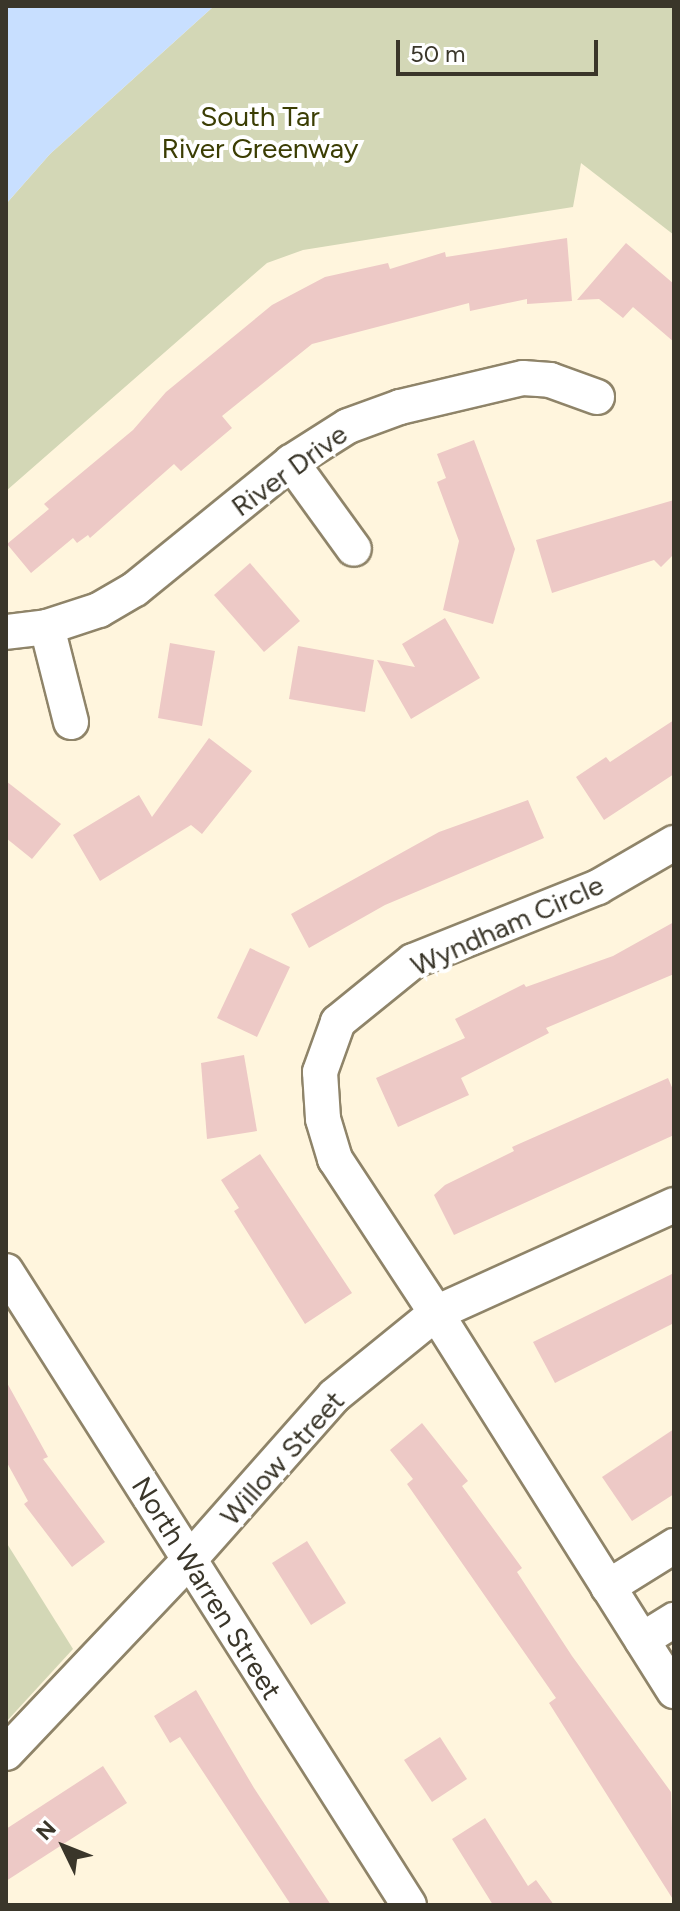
<!DOCTYPE html>
<html>
<head>
<meta charset="utf-8">
<style>
  body { margin:0 }
  #map { position:relative; width:680px; height:1911px; overflow:hidden; background:#fff5dd; font-family:Figtree,sans-serif }
  div>[style] { position:absolute }
  [style*='--x'] { left:calc(var(--x)*1px); top:calc(var(--y)*1px); width:calc(var(--w)*1px); rotate:calc(var(--a)*1deg) }
  .green>* { inset:0; background:#d3d7b6 }
  .water>* { inset:0; background:#c8dfff }
  .building>* { inset:0; background:#edc9c6 }
  .roads { filter:drop-shadow(2px 0 #8f8469) drop-shadow(-2px 0 #8f8469) drop-shadow(0 2px #8f8469) drop-shadow(0 -2px #8f8469) }
  .minor>* { height:34px; margin:-17px; padding:0 17px; transform-origin:17px; border-radius:17px; background:#fff }
  span { translate:-50% -50%; white-space:nowrap; text-align:center; line-height:1.15; -webkit-text-stroke:8px #fff; paint-order:stroke }
  .park-label { font-size:28px; color:#3b3d03 }
  .street-label { font-size:28px; color:#3a362a }
  .frame { position:absolute; inset:0; border:8px solid #3a362a; pointer-events:none }
  .north { position:absolute; left:24px; top:1807px; width:80px; height:80px; -webkit-text-stroke:6px #fff; paint-order:stroke; rotate:313deg; font-size:22px; font-weight:700; line-height:32px; text-align:center; color:#3a362a }
  .north::after { content:''; display:block; margin:auto; width:28px; height:36px; background:#3a362a; clip-path:polygon(50% 0,100% 100%,50% 72%,0 100%) }
  .scale { position:absolute; left:396px; top:40px; width:202px; height:36px; box-sizing:border-box; border:4px solid #3a362a; border-top:0; padding-left:10px; font-size:24px; line-height:28px; white-space:nowrap; color:#3a362a; -webkit-text-stroke:6px #fff; paint-order:stroke }
</style>
</head>
<body>
<div id="map">
  <div class="green">
    <i style="clip-path:polygon(214px 6px,674px 6px,674px 235px,581px 163px,573px 207px,303px 250px,267px 263px,6px 491px,6px 204px,50px 154px)"></i>
    <i style="clip-path:polygon(6px 1542px,73px 1649px,6px 1722px)"></i>
  </div>
  <div class="water">
    <i style="clip-path:polygon(6px 6px,214px 6px,50px 154px,6px 204px)"></i>
  </div>
  <div class="building">
    <i style="clip-path:polygon(567px 238px,572px 301px,527px 304px,527px 299px,470px 311px,469px 303px,312px 344px,222px 416px,232px 428px,181px 471px,174px 464px,90px 538px,88px 535px,77px 543px,73px 538px,31px 573px,7px 544px,49px 509px,44px 504px,133px 430px,166px 392px,272px 305px,325px 277px,388px 263px,390px 269px,445px 252px,446px 257px)"></i>
    <i style="clip-path:polygon(626px 243px,674px 284px,674px 342px,633px 307px,623px 318px,599px 299px,577px 300px)"></i>
    <i style="clip-path:polygon(474px 440px,515px 549px,493px 624px,443px 610px,459px 541px,437px 482px,446px 478px,437px 454px)"></i>
    <i style="clip-path:polygon(674px 500px,674px 554px,661px 567px,654px 560px,552px 593px,536px 540px)"></i>
    <i style="clip-path:polygon(250px 563px,300px 621px,264px 652px,214px 595px)"></i>
    <i style="clip-path:polygon(445px 618px,480px 678px,411px 719px,377px 660px,415px 667px,402px 644px)"></i>
    <i style="clip-path:polygon(170px 643px,215px 651px,202px 726px,158px 718px)"></i>
    <i style="clip-path:polygon(298px 646px,374px 660px,365px 712px,289px 699px)"></i>
    <i style="clip-path:polygon(674px 720px,674px 774px,604px 820px,576px 777px,606px 757px,610px 762px)"></i>
    <i style="clip-path:polygon(209px 738px,252px 771px,202px 834px,191px 825px,100px 881px,73px 835px,139px 795px,152px 817px)"></i>
    <i style="clip-path:polygon(6px 781px,61px 824px,32px 859px,6px 838px)"></i>
    <i style="clip-path:polygon(528px 800px,544px 838px,385px 905px,309px 948px,291px 914px,439px 832px)"></i>
    <i style="clip-path:polygon(674px 922px,674px 974px,546px 1028px,549px 1033px,461px 1078px,469px 1095px,398px 1127px,376px 1078px,465px 1038px,455px 1019px,524px 984px,526px 987px,613px 956px)"></i>
    <i style="clip-path:polygon(250px 948px,290px 967px,257px 1037px,217px 1018px)"></i>
    <i style="clip-path:polygon(244px 1055px,257px 1131px,207px 1139px,201px 1063px)"></i>
    <i style="clip-path:polygon(668px 1078px,674px 1092px,674px 1135px,454px 1235px,434px 1195px,445px 1185px,514px 1151px,512px 1147px)"></i>
    <i style="clip-path:polygon(260px 1154px,352px 1293px,305px 1324px,234px 1211px,239px 1208px,221px 1180px)"></i>
    <i style="clip-path:polygon(674px 1273px,674px 1323px,555px 1383px,533px 1342px)"></i>
    <i style="clip-path:polygon(6px 1381px,48px 1457px,43px 1459px,105px 1542px,72px 1567px,24px 1504px,28px 1501px,6px 1461px)"></i>
    <i style="clip-path:polygon(422px 1423px,468px 1481px,462px 1486px,522px 1568px,517px 1572px,572px 1656px,671px 1792px,674px 1901px,549px 1703px,556px 1698px,407px 1484px,413px 1479px,390px 1450px)"></i>
    <i style="clip-path:polygon(674px 1429px,674px 1494px,632px 1521px,602px 1477px)"></i>
    <i style="clip-path:polygon(307px 1541px,346px 1603px,311px 1625px,272px 1563px)"></i>
    <i style="clip-path:polygon(196px 1690px,254px 1788px,331px 1905px,291px 1905px,180px 1737px,170px 1743px,154px 1716px)"></i>
    <i style="clip-path:polygon(440px 1737px,467px 1779px,432px 1802px,404px 1760px)"></i>
    <i style="clip-path:polygon(103px 1766px,127px 1803px,6px 1881px,6px 1829px)"></i>
    <i style="clip-path:polygon(485px 1818px,528px 1886px,536px 1880px,554px 1905px,493px 1905px,452px 1839px)"></i>
  </div>
  <div class="roads">
    <div class="minor">
      <i style="--x:291;--y:462;--w:107;--a:54.1"></i>
      <i style="--x:47;--y:627;--w:98;--a:75.8"></i>
      <i style="--x:6;--y:632;--w:41;--a:-7"></i>
      <i style="--x:47;--y:627;--w:55;--a:-18.1"></i>
      <i style="--x:99;--y:610;--w:42;--a:-30.3"></i>
      <i style="--x:135;--y:589;--w:201;--a:-39.1"></i>
      <i style="--x:291;--y:462;--w:67;--a:-32.3"></i>
      <i style="--x:348;--y:426;--w:55;--a:-20.1"></i>
      <i style="--x:400;--y:407;--w:126;--a:-13.3"></i>
      <i style="--x:523;--y:378;--w:27;--a:4"></i>
      <i style="--x:550;--y:380;--w:50;--a:19.9"></i>
      <i style="--x:674;--y:843;--w:88;--a:149.9"></i>
      <i style="--x:598;--y:887;--w:199;--a:158.2"></i>
      <i style="--x:413;--y:961;--w:97;--a:140.9"></i>
      <i style="--x:338;--y:1022;--w:53;--a:109.8"></i>
      <i style="--x:320;--y:1072;--w:47;--a:86.3"></i>
      <i style="--x:323;--y:1119;--w:42;--a:73.3"></i>
      <i style="--x:335;--y:1159;--w:184;--a:56.7"></i>
      <i style="--x:436;--y:1313;--w:261;--a:-24.4"></i>
      <i style="--x:6;--y:1271;--w:751;--a:57.56"></i>
      <i style="--x:608;--y:1587;--w:78;--a:-31.8"></i>
      <i style="--x:642;--y:1640;--w:38;--a:-32"></i>
      <i style="--x:6;--y:1753;--w:266;--a:-46.5"></i>
      <i style="--x:189;--y:1560;--w:219;--a:-48.5"></i>
      <i style="--x:334;--y:1396;--w:132;--a:-39.1"></i>
      <i style="--x:436;--y:1313;--w:447;--a:57.8"></i>
    </div>
  </div>
  <div class="park-label">
    <span style="left:260px;top:132px">South Tar<br>River Greenway</span>
  </div>
  <div class="street-label">
    <span style="left:289px;top:470px;rotate:-36deg">River Drive</span>
    <span style="left:507px;top:925px;rotate:-24deg">Wyndham Circle</span>
    <span style="left:282px;top:1458px;rotate:-48deg">Willow Street</span>
    <span style="left:207px;top:1588px;rotate:58deg">North Warren Street</span>
  </div>
  <div class="frame"></div>
  <div class="north">N</div>
  <div class="scale">50 m</div>
</div>
</body>
</html>
